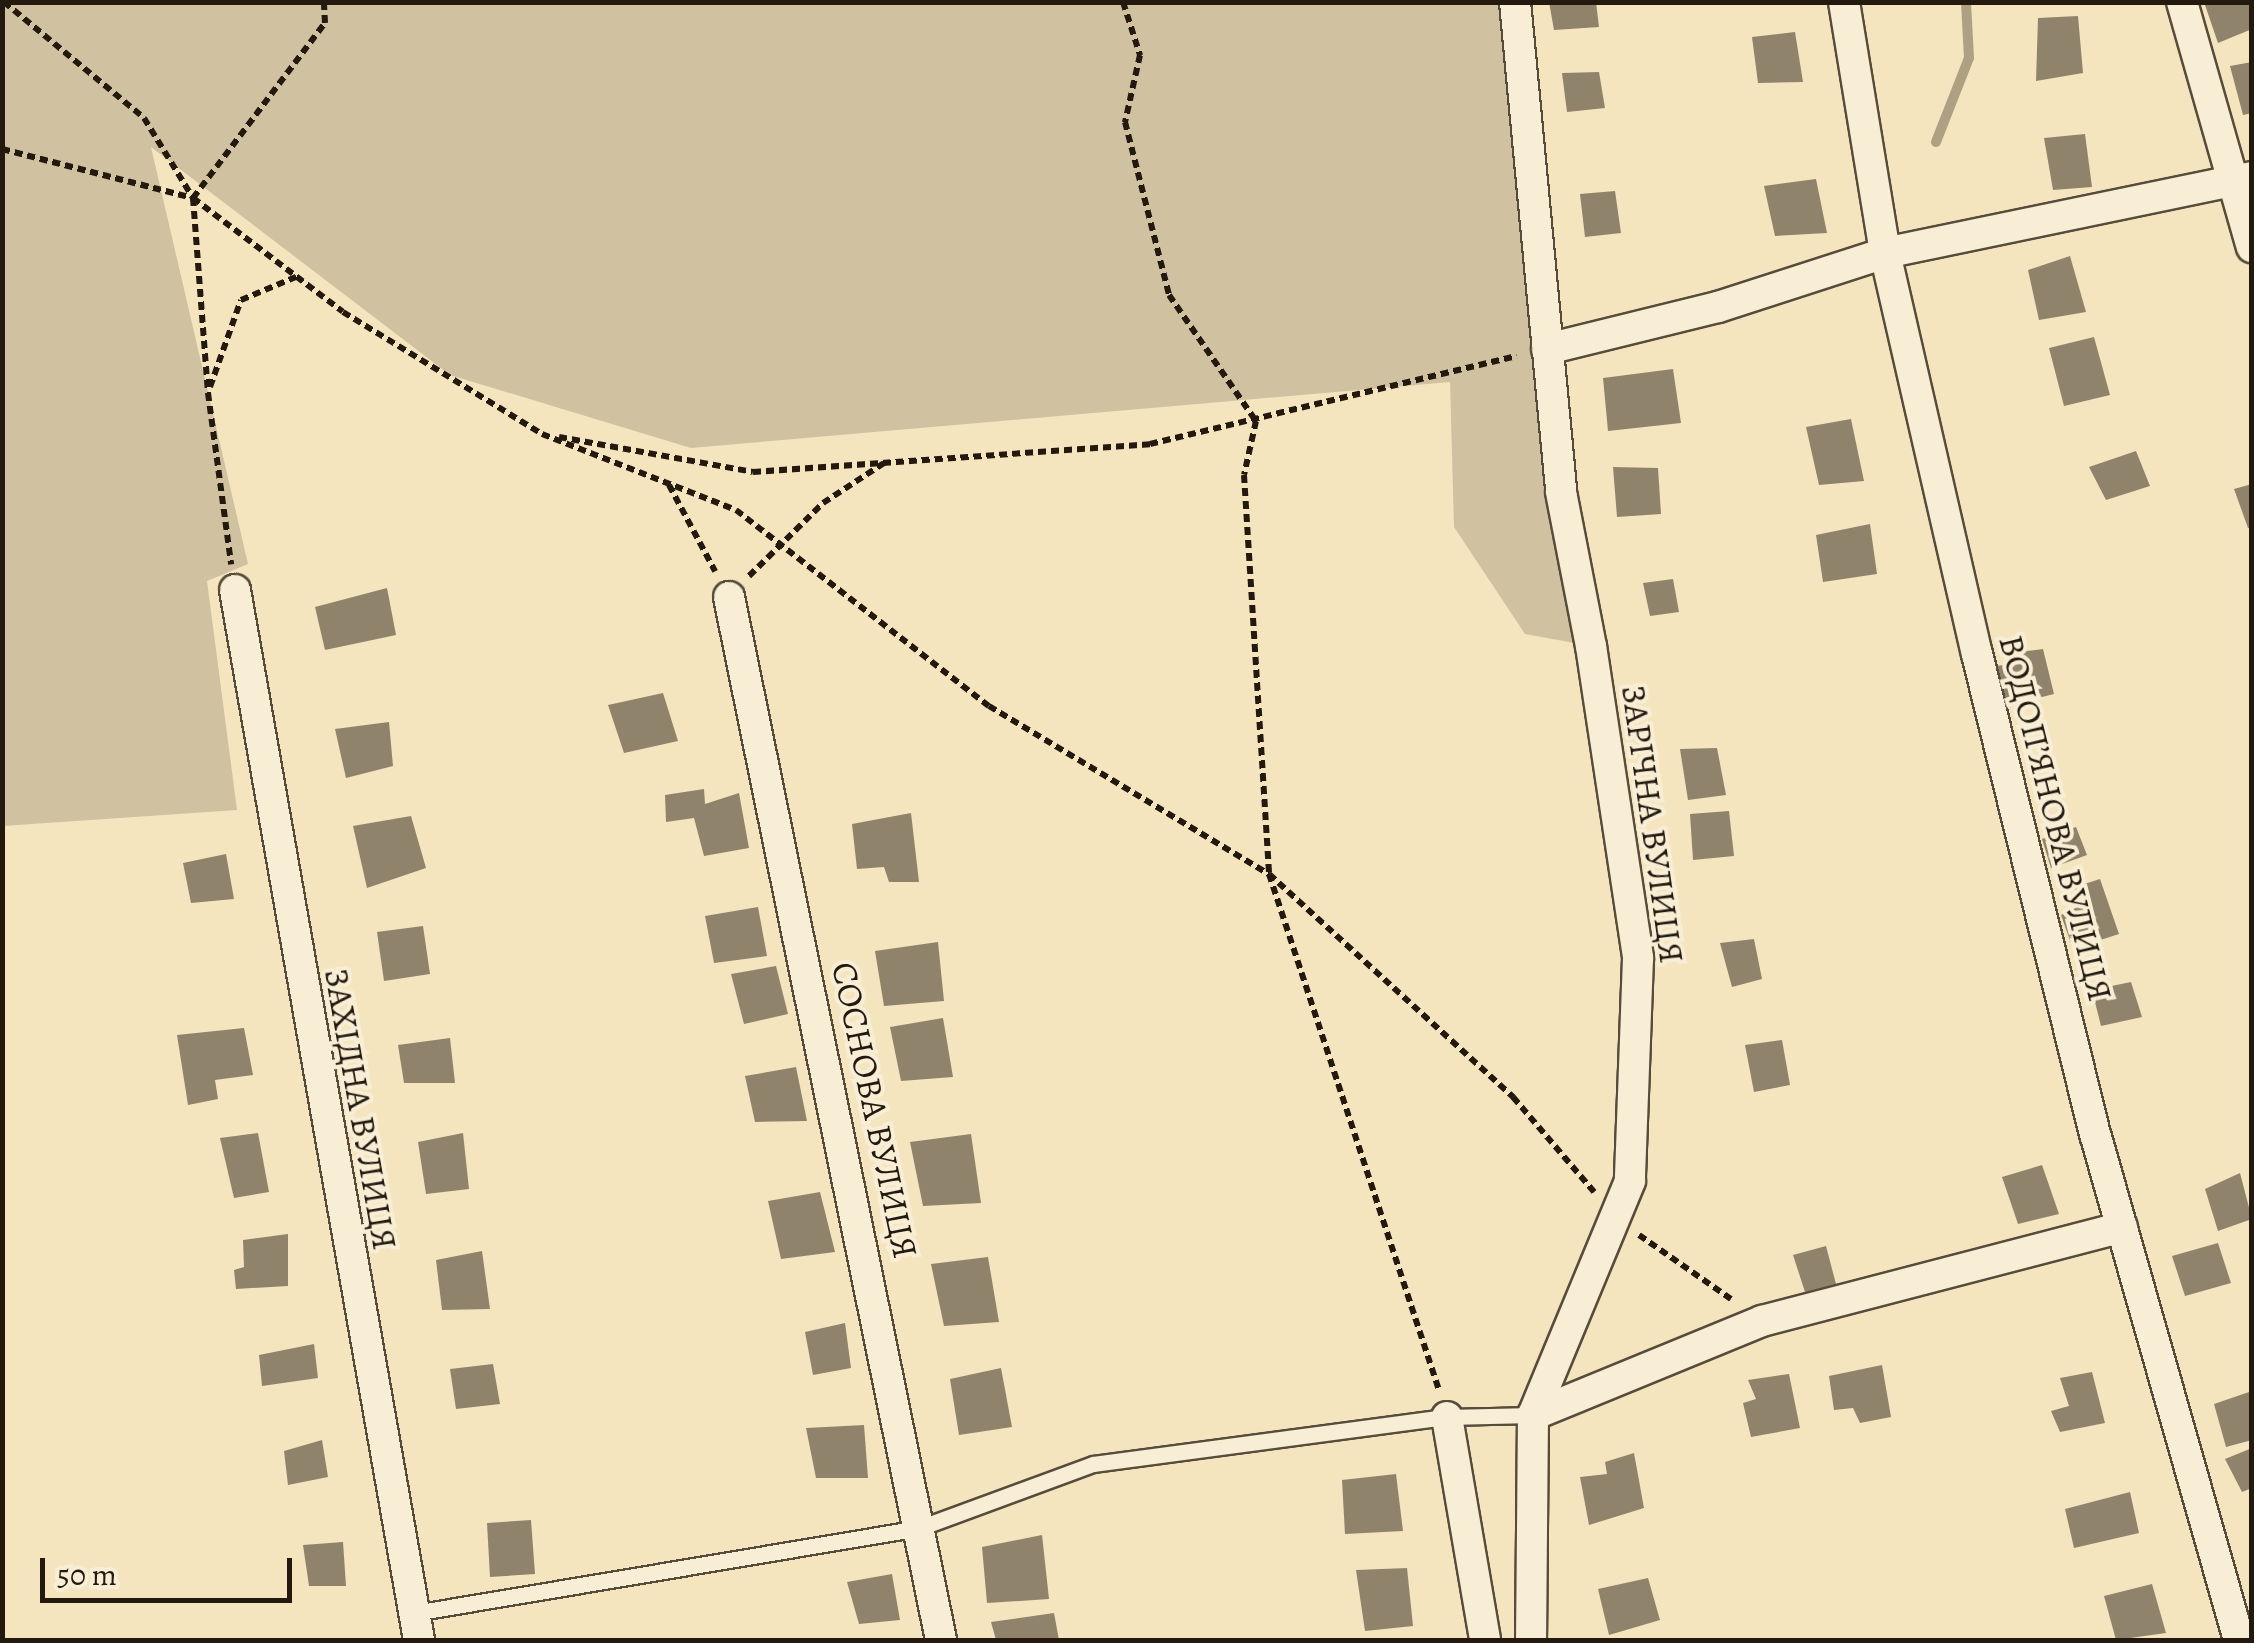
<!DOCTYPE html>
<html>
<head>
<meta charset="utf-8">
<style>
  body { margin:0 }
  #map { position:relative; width:2254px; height:1643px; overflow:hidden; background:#f4e5bf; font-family:Alegreya,serif }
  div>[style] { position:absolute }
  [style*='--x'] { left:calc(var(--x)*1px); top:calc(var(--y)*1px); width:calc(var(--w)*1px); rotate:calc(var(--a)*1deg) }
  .green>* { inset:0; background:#d0c2a1 }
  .stream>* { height:10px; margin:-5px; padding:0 5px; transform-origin:5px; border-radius:5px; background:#ada083 }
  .building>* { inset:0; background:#90836b }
  .path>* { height:6px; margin-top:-3px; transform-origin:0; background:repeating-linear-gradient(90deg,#23190f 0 8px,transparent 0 13px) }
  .roads { filter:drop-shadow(2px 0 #574c3b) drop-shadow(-2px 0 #574c3b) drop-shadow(0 2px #574c3b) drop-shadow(0 -2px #574c3b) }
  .lane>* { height:15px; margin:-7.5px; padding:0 7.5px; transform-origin:7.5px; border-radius:7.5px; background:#f8eed5 }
  .street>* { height:30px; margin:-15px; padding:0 15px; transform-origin:15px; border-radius:15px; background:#f8eed5 }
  span { translate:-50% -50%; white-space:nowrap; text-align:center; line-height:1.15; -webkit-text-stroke:8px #f8eed5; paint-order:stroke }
  .street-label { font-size:35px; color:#23190f }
  .frame { position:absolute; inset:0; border:5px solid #23190f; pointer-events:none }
  .scale { position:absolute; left:40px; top:1558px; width:252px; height:45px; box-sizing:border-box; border:5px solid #23190f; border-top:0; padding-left:12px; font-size:30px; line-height:35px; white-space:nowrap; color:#23190f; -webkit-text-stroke:8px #f8eed5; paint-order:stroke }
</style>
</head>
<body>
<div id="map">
  <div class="green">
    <i style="clip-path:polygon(3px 3px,1515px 3px,1591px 646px,1525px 634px,1454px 527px,1450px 382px,691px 448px,450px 375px,151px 147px,248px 564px,207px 581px,237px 810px,3px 826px)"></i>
  </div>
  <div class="stream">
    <i style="--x:1936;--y:142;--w:90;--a:-68.6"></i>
    <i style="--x:1969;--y:58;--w:56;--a:-93.1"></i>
  </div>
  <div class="building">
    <i style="clip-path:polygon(1549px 2px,1596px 2px,1599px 27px,1554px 30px)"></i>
    <i style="clip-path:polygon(2204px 2px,2252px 2px,2252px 29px,2218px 43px)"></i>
    <i style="clip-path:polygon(2078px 16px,2083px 73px,2036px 81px,2038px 18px)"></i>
    <i style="clip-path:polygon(1795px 32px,1803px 82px,1758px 83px,1752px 37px)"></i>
    <i style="clip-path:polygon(2252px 62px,2252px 113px,2243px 115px,2230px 66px)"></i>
    <i style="clip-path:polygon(1599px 72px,1605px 108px,1567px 112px,1562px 73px)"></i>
    <i style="clip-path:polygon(2085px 134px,2092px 187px,2053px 190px,2044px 138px)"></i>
    <i style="clip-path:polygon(1816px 179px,1827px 233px,1775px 236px,1764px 186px)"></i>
    <i style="clip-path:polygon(1615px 191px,1621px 233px,1585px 237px,1580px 194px)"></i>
    <i style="clip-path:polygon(2070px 256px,2086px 312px,2039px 320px,2028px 270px)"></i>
    <i style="clip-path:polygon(2094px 337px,2110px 395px,2064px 406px,2049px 348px)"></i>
    <i style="clip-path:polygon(1673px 369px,1681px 423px,1608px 431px,1603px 378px)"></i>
    <i style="clip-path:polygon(1851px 419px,1864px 481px,1819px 485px,1806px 427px)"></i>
    <i style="clip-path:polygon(2136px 451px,2150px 486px,2106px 500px,2089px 467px)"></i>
    <i style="clip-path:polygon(1613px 467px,1658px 468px,1661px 514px,1617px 517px)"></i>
    <i style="clip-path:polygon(2252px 484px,2252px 527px,2248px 528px,2234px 489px)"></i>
    <i style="clip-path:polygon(1870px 524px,1877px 574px,1823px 582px,1816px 535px)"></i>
    <i style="clip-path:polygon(1673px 579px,1679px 612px,1650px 616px,1643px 583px)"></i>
    <i style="clip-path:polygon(387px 588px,396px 635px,325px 650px,315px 607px)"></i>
    <i style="clip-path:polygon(2043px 649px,2054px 694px,2001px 707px,1994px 666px,2018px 664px,2019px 652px)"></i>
    <i style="clip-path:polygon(663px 693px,678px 741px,624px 753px,608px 705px)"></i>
    <i style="clip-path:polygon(389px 722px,393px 766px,346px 778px,335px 729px)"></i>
    <i style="clip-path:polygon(1717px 748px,1726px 795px,1688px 800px,1680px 749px)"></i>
    <i style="clip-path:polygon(704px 789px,705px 804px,739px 793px,749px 848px,704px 856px,694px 818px,666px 822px,665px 795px)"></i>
    <i style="clip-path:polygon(1729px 811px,1734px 856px,1693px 860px,1690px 814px)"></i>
    <i style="clip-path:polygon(911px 813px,919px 882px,889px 882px,884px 867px,857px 869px,852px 824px)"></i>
    <i style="clip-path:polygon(411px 816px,426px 868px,367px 888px,353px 826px)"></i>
    <i style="clip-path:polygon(2076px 827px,2087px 855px,2051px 868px,2042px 839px)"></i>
    <i style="clip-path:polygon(226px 854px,234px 899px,191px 903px,183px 863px)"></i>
    <i style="clip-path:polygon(2100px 879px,2119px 934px,2073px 949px,2061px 915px,2080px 906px,2075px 887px)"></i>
    <i style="clip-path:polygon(758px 907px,767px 956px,714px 963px,705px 916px)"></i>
    <i style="clip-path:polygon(423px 926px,430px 974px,384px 981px,377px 932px)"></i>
    <i style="clip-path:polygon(1754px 939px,1762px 979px,1732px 987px,1720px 943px)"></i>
    <i style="clip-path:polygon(938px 942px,944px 1001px,884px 1006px,875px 951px)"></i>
    <i style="clip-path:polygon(776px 966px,788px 1014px,744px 1024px,731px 974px)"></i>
    <i style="clip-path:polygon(2131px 982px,2142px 1017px,2101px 1026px,2092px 990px)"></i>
    <i style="clip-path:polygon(943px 1018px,953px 1077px,901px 1081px,890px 1027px)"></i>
    <i style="clip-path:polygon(244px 1028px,253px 1075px,215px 1080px,218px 1099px,188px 1105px,177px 1035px)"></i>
    <i style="clip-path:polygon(450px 1038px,455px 1083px,404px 1083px,398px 1045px)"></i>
    <i style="clip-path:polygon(1782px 1040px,1790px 1085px,1754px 1092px,1745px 1045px)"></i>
    <i style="clip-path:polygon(796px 1067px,807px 1121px,755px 1122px,745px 1076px)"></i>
    <i style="clip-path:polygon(258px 1133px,269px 1192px,234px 1198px,220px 1138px)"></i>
    <i style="clip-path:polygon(463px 1133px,469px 1189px,426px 1194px,418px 1142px)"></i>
    <i style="clip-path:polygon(971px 1134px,981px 1203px,923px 1206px,910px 1142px)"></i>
    <i style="clip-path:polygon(2042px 1165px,2059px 1214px,2018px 1224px,2002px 1177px)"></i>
    <i style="clip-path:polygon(2240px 1173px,2252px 1219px,2218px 1231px,2205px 1189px)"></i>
    <i style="clip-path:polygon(820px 1192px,835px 1252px,781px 1259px,768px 1201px)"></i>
    <i style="clip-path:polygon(288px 1234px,288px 1286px,236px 1289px,234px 1270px,244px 1267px,243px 1240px)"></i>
    <i style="clip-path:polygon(2218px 1243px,2231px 1283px,2185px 1296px,2172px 1256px)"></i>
    <i style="clip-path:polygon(1826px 1246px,1836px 1284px,1805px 1292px,1793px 1255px)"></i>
    <i style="clip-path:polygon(482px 1251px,490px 1309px,442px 1310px,436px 1260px)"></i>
    <i style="clip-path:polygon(988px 1257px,999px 1322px,944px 1326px,931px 1264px)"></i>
    <i style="clip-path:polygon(845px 1323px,851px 1368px,813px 1375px,805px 1332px)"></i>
    <i style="clip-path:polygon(314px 1344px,318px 1378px,262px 1386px,259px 1355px)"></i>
    <i style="clip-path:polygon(493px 1364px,500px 1404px,456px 1409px,450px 1369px)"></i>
    <i style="clip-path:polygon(1882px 1365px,1891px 1417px,1860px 1423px,1853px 1408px,1834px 1410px,1829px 1376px)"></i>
    <i style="clip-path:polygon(1001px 1368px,1012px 1427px,959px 1435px,950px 1379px)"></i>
    <i style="clip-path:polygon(2092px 1372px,2105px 1423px,2060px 1432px,2051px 1411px,2069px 1406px,2060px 1378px)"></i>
    <i style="clip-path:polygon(1789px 1374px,1800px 1428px,1751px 1437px,1743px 1403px,1756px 1399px,1748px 1380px)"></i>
    <i style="clip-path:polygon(2252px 1391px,2252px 1440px,2226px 1447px,2214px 1404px)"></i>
    <i style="clip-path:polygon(864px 1425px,868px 1478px,816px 1478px,806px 1428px)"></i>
    <i style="clip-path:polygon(322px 1440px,328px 1477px,288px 1485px,284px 1451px)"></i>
    <i style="clip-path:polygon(2252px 1448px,2252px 1488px,2242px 1492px,2225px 1459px)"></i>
    <i style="clip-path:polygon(1634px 1453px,1644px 1508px,1589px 1525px,1580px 1477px,1607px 1474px,1605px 1462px)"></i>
    <i style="clip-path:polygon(1396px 1474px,1403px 1531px,1345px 1534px,1342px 1480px)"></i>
    <i style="clip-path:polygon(2130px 1492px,2139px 1533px,2074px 1548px,2065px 1509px)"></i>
    <i style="clip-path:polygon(531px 1520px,535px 1574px,490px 1577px,487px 1523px)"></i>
    <i style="clip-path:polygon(1042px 1535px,1049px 1599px,987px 1603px,982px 1547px)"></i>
    <i style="clip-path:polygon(343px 1542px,346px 1586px,309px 1586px,303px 1545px)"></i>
    <i style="clip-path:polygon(1407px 1568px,1413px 1626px,1365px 1631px,1356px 1570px)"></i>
    <i style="clip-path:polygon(892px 1574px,900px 1620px,859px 1624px,847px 1582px)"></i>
    <i style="clip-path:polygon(1648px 1578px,1660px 1620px,1609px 1635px,1598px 1589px)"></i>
    <i style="clip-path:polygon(2152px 1584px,2166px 1633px,2116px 1640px,2104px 1596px)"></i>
    <i style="clip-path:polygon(1054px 1613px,1059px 1640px,996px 1640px,991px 1622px)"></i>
  </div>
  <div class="path">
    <i style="--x:4;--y:2;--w:182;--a:39.6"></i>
    <i style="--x:144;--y:118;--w:94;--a:58.5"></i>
    <i style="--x:193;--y:198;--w:196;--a:85.6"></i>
    <i style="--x:208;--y:393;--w:173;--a:82.3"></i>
    <i style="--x:1123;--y:2;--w:56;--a:72.2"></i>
    <i style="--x:1140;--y:55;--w:69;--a:102.6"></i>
    <i style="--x:1125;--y:122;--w:179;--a:75.7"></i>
    <i style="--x:1169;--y:295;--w:153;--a:55.4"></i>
    <i style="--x:1256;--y:421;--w:55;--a:102.5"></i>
    <i style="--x:1244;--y:475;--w:400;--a:86.4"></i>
    <i style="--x:1269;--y:874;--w:543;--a:71.77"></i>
    <i style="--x:2;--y:149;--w:197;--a:14.4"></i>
    <i style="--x:193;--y:198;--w:188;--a:37.2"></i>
    <i style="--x:343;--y:312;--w:233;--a:31.5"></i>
    <i style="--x:542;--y:434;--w:208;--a:21.4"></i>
    <i style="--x:736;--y:510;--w:320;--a:37.8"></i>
    <i style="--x:989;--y:706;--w:327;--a:31"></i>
    <i style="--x:1269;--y:874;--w:331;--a:42.4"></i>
    <i style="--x:1513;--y:1097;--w:125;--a:49.5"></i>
    <i style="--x:193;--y:198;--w:219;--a:-53"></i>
    <i style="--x:325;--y:23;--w:21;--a:-93"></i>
    <i style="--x:210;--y:387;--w:92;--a:-70.4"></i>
    <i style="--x:241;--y:300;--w:60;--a:-22.7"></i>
    <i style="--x:559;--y:437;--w:197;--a:10.2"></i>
    <i style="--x:753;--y:472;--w:398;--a:-4"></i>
    <i style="--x:1150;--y:444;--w:377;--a:-13.5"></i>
    <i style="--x:669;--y:485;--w:98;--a:61.9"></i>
    <i style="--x:749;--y:576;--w:104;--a:-44.6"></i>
    <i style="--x:823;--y:503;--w:73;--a:-33.3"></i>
    <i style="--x:1639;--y:1235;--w:112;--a:34.8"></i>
  </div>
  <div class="roads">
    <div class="lane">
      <i style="--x:414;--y:1613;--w:512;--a:-9.55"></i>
      <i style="--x:919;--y:1528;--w:185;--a:-20.2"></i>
      <i style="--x:1093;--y:1464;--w:357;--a:-7.6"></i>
      <i style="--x:1447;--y:1417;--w:86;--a:-1.3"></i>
    </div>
    <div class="street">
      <i style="--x:1515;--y:2;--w:492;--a:84.6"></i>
      <i style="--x:1561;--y:492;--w:157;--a:79"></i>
      <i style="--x:1591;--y:646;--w:316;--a:81.4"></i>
      <i style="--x:1638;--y:958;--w:223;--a:92.1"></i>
      <i style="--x:1630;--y:1181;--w:253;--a:112.5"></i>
      <i style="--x:1533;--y:1415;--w:225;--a:90.5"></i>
      <i style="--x:1844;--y:2;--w:254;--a:80.7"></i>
      <i style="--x:1885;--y:253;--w:411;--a:77.1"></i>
      <i style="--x:1977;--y:654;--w:497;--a:76.2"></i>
      <i style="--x:2096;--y:1137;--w:523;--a:74.13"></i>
      <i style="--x:2182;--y:2;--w:255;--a:74.1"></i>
      <i style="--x:1547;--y:349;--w:176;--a:-13.8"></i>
      <i style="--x:1718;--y:307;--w:176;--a:-17.9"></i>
      <i style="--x:1885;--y:253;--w:375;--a:-11.7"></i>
      <i style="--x:235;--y:590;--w:1066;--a:80.06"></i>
      <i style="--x:729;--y:597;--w:1064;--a:78.51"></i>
      <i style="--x:1533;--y:1415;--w:248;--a:-22.3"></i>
      <i style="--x:1762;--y:1321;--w:372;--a:-14.6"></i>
      <i style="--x:1447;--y:1417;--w:226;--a:80.3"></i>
    </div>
  </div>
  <div class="street-label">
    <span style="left:2056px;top:818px;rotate:76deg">ВОДОП’ЯНОВА ВУЛИЦЯ</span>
    <span style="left:1653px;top:824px;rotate:82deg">ЗАРІЧНА ВУЛИЦЯ</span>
    <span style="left:361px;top:1109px;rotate:80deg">ЗАХІДНА ВУЛИЦЯ</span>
    <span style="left:875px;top:1110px;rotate:78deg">СОСНОВА ВУЛИЦЯ</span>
  </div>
  <div class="frame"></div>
  <div class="scale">50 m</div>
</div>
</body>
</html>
